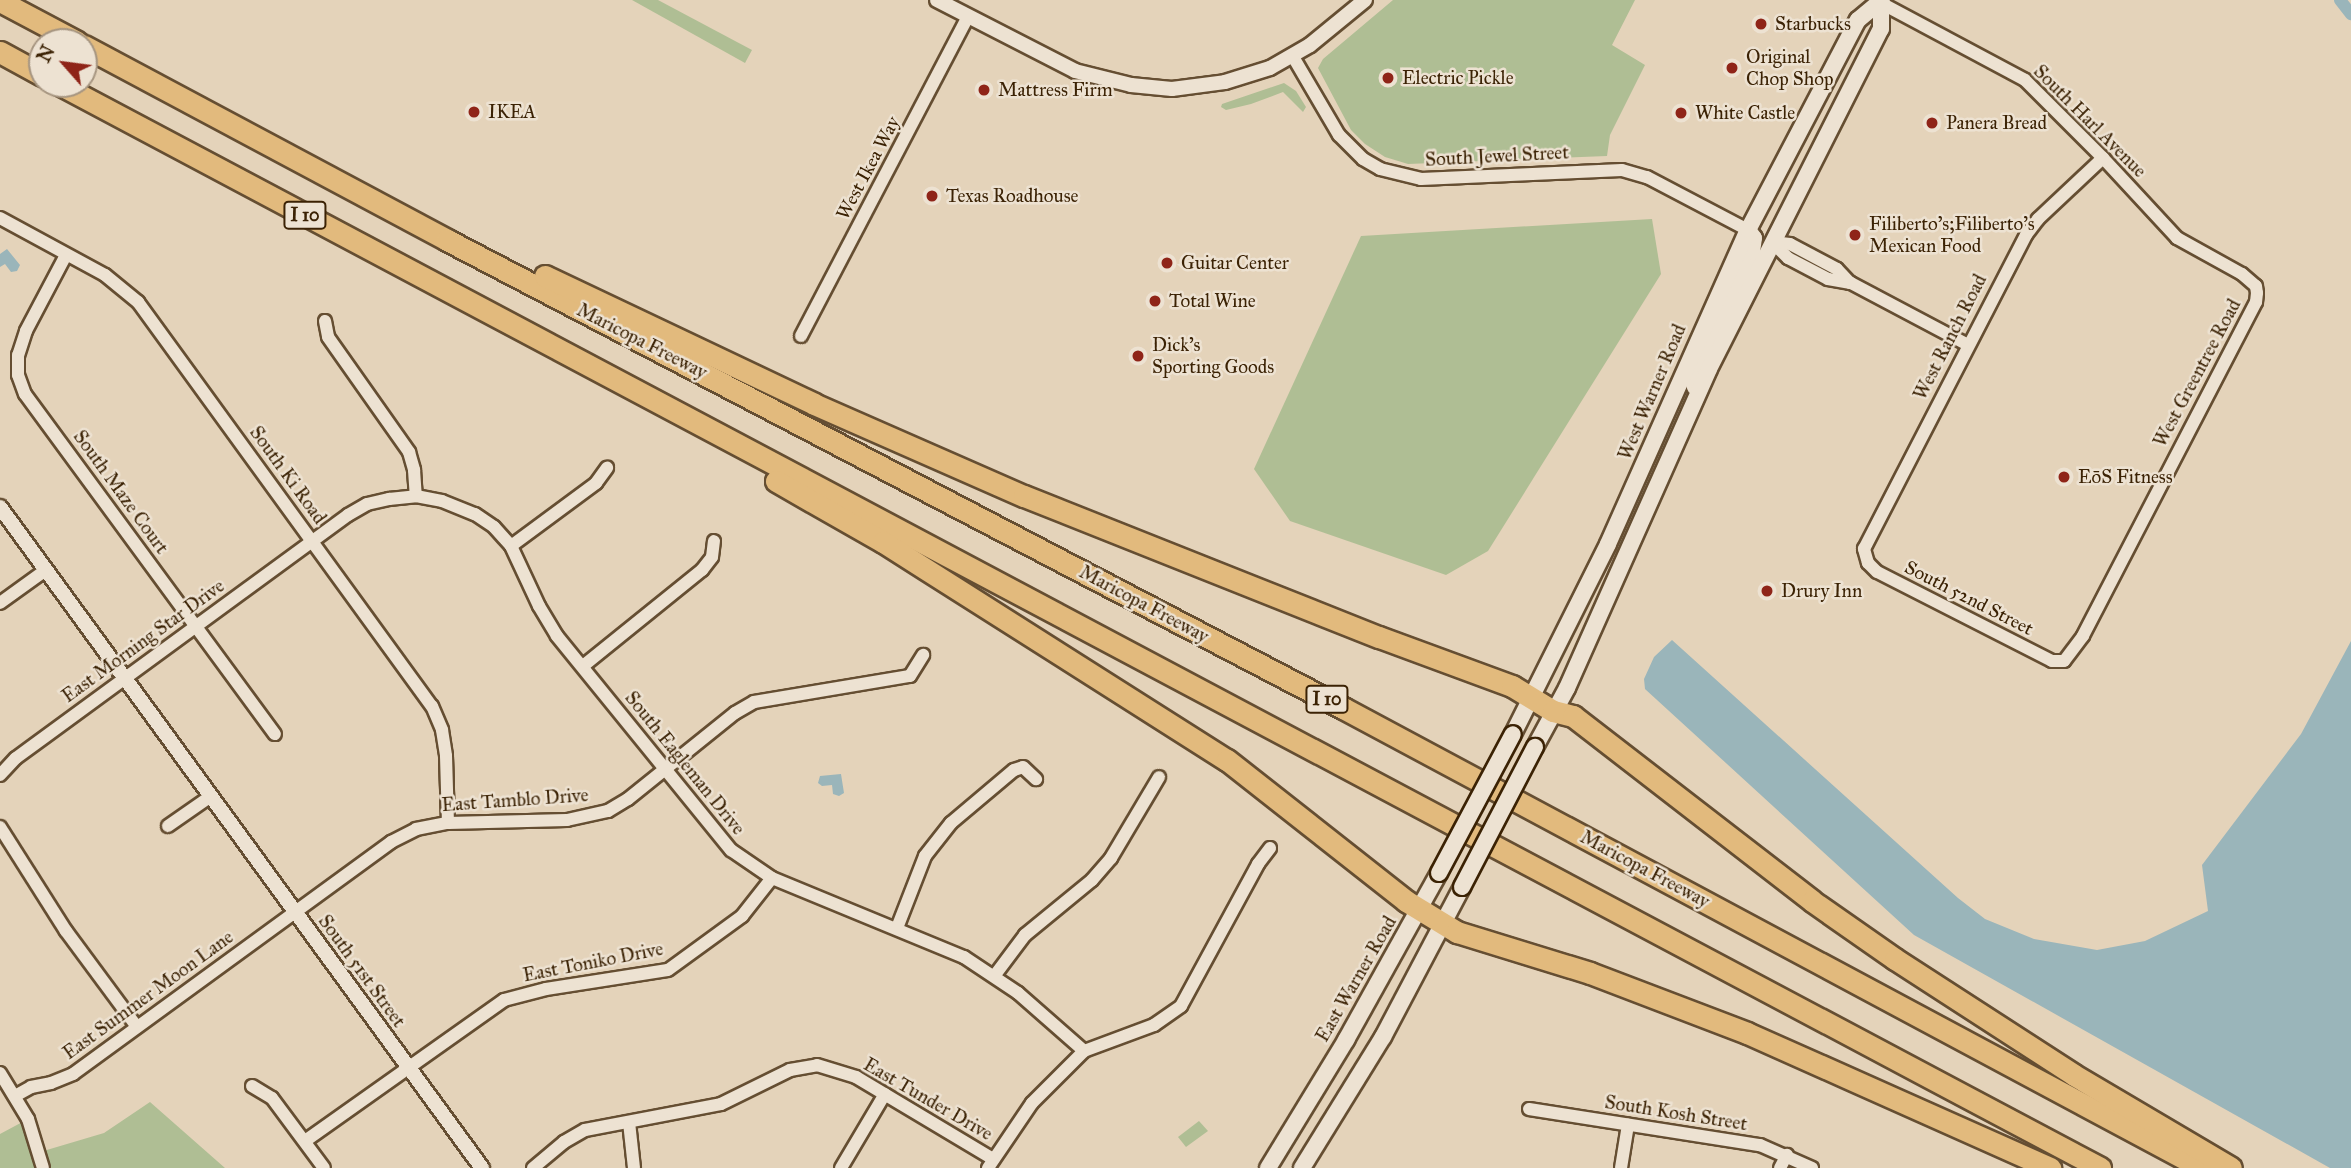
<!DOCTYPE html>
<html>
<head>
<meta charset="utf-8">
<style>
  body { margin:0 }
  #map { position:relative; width:2351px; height:1168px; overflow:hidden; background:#e4d3ba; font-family:"IM FELL Great Primer",serif }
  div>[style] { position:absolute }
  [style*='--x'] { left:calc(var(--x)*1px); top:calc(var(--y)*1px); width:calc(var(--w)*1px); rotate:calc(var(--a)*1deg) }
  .green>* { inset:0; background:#afbe94 }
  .water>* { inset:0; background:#9ab5ba }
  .canal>* { height:12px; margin:-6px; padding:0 6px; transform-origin:6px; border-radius:6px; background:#9ab5ba }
  .roads { filter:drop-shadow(2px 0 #654e32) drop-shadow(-2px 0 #654e32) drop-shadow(0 2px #654e32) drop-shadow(0 -2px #654e32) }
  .minor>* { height:12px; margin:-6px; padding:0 6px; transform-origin:6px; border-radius:6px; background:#ede2d2 }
  .tertiary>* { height:14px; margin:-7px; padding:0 7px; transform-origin:7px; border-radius:7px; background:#ede2d2 }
  .secondary>* { height:16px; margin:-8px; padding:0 8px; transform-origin:8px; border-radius:8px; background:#ede2d2 }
  .motorway>* { height:21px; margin:-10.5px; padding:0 10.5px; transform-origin:10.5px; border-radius:10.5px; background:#e2ba7d }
  .bridges { filter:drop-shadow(2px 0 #3b2204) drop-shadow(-2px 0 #3b2204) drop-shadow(0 2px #3b2204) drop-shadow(0 -2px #3b2204) }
  .secondary-bridge>* { height:16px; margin:-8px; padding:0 8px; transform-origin:8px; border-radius:8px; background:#ede2d2 }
  .dots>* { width:19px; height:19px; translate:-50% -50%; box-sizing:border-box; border:4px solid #ede2d2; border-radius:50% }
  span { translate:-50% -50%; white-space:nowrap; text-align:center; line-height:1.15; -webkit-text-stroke:5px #ede2d2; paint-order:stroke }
  .shield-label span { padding:2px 5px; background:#ede2d2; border:2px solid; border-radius:5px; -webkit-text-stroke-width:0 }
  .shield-label { font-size:18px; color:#3b2204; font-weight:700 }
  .poi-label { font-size:19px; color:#3b2204 }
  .left { translate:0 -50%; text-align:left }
  .street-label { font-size:19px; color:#3b2204 }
  .north { position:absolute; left:28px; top:28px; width:70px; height:70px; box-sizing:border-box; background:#ede2d2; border:2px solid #a69580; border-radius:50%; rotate:298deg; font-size:19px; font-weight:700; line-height:28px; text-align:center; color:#3b2204 }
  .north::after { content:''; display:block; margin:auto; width:24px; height:32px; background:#8f2418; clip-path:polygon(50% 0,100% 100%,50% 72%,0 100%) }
</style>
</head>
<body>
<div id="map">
  <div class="green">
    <i style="clip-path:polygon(632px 0,658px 0,752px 50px,745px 63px)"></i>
    <i style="clip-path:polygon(1393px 0,1635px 0,1612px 45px,1645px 65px,1610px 135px,1607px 156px,1408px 164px,1385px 157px,1365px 144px,1351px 130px,1318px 68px,1323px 59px)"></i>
    <i style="clip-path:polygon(1284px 83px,1296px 91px,1306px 107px,1303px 112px,1283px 92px,1251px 104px,1226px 110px,1221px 107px,1222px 104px)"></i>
    <i style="clip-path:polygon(1652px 219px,1661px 274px,1488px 551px,1446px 575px,1290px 521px,1254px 469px,1361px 236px)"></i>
    <i style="clip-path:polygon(150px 1102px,225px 1168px,0 1168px,0 1134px,28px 1119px,40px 1152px,104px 1133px)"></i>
    <i style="clip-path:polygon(1199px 1121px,1208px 1131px,1186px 1147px,1178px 1137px)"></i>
  </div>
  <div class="water">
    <i style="clip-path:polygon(7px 249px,20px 265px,17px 271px,11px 272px,5px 264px,0 267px,0 254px)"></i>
    <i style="clip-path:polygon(1672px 640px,1958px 898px,1985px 919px,2034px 939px,2097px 950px,2145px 941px,2208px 911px,2202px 865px,2301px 734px,2351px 641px,2351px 1168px,2330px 1168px,1914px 935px,1645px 689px,1644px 679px,1654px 657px)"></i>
    <i style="clip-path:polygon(841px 774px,844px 793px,839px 796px,833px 794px,832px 785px,822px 786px,818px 783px,820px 776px)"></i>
  </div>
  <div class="canal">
    <i style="--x:2340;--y:0;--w:18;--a:52"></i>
  </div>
  <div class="roads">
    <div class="minor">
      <i style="--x:1881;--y:3;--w:163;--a:28.1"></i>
      <i style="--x:2025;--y:80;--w:110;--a:45"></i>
      <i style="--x:2103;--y:158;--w:109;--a:47.2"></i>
      <i style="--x:2177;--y:238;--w:74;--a:29"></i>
      <i style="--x:2242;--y:274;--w:18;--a:41"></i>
      <i style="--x:2256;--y:286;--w:7;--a:82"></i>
      <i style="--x:2257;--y:293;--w:9;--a:96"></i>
      <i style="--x:2256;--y:302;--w:376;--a:117.4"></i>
      <i style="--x:2083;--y:636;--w:31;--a:127"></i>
      <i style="--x:2064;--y:661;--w:12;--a:180"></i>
      <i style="--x:2052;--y:661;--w:196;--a:-153"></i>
      <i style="--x:1877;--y:572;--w:13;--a:-135"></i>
      <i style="--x:1868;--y:563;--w:15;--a:-106"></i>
      <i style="--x:1864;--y:549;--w:353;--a:-62.7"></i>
      <i style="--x:2026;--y:235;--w:20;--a:-53"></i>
      <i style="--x:2038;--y:219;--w:89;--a:-43.2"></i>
      <i style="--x:1292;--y:55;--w:93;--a:59.6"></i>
      <i style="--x:1339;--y:135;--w:34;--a:45"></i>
      <i style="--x:1363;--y:159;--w:20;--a:30"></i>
      <i style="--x:1380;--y:169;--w:42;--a:13.7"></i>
      <i style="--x:1421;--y:179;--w:201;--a:-2.6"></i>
      <i style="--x:1622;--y:170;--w:26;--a:16"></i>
      <i style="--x:1647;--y:177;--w:114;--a:27.7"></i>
      <i style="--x:0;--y:218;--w:119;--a:28.5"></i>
      <i style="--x:105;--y:275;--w:43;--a:39.3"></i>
      <i style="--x:138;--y:302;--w:500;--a:54"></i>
      <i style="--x:432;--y:706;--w:26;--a:67"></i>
      <i style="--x:442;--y:730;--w:26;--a:81"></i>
      <i style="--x:446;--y:756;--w:67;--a:88.3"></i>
      <i style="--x:1772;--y:242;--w:23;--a:45"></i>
      <i style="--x:1788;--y:258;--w:45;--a:27.7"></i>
      <i style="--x:1828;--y:279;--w:23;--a:10"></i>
      <i style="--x:1851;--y:283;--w:132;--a:27.9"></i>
      <i style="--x:1772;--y:242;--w:18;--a:6"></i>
      <i style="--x:1790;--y:244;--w:53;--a:28"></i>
      <i style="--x:1837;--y:269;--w:19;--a:47"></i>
      <i style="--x:66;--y:255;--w:86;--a:117.8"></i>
      <i style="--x:26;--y:331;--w:25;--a:108"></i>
      <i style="--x:18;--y:355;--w:20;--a:90"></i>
      <i style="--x:18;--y:375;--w:20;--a:70"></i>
      <i style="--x:25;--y:394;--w:422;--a:53.7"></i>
      <i style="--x:325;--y:321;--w:16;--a:79"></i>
      <i style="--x:328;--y:337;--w:141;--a:54.8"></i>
      <i style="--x:409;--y:452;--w:19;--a:74"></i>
      <i style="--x:414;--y:470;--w:26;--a:86"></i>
      <i style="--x:801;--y:336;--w:360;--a:-62.4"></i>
      <i style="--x:511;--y:546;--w:106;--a:-36.5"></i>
      <i style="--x:596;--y:483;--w:19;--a:-54"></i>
      <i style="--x:0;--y:603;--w:57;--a:-35.7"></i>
      <i style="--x:583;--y:666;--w:153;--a:-38.9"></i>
      <i style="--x:702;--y:570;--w:16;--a:-52"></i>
      <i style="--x:712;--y:557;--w:16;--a:-83"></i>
      <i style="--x:0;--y:775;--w:23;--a:-47"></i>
      <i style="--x:16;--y:758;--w:411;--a:-36.2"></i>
      <i style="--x:348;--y:515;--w:22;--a:-30"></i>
      <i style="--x:367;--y:504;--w:23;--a:-13"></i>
      <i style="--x:389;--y:499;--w:27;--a:-6"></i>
      <i style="--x:416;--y:496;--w:26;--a:11"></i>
      <i style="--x:442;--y:501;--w:35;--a:22"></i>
      <i style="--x:475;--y:514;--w:23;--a:34"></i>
      <i style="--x:494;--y:527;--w:25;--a:48"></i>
      <i style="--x:511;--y:546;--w:66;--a:65"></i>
      <i style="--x:539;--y:606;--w:35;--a:59"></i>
      <i style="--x:557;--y:636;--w:276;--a:50.9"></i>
      <i style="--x:731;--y:850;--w:50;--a:34.3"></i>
      <i style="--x:772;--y:878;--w:208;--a:22.4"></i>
      <i style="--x:964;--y:957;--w:65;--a:33.7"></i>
      <i style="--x:1018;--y:993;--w:88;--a:41.3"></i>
      <i style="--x:168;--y:826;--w:52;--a:-34.9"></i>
      <i style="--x:0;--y:827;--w:123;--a:57.6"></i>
      <i style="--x:66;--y:931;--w:119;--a:53.5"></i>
      <i style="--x:897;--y:928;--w:77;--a:-68.7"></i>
      <i style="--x:925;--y:856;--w:42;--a:-51.8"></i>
      <i style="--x:951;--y:823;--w:82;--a:-40.1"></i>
      <i style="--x:1014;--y:770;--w:9;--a:-18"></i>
      <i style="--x:1023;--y:767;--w:18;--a:43"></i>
      <i style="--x:995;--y:975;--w:50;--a:-53.1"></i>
      <i style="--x:1025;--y:935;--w:87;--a:-39.4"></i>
      <i style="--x:1092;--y:880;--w:29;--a:-49"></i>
      <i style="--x:1111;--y:858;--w:94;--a:-59.3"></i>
      <i style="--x:0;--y:1073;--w:54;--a:58.7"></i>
      <i style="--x:28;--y:1119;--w:51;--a:73"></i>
      <i style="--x:252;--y:1086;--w:23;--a:31"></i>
      <i style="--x:272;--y:1098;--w:87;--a:53.4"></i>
      <i style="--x:15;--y:1096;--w:18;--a:-29"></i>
      <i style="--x:31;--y:1087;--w:20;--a:-11"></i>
      <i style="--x:51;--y:1083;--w:24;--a:-22"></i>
      <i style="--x:73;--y:1074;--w:394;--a:-36.1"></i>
      <i style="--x:391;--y:842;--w:28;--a:-27"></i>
      <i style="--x:416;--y:829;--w:33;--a:-11"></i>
      <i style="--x:448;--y:823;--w:119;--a:-1.4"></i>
      <i style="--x:567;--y:820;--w:42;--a:-12.4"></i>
      <i style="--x:608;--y:811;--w:23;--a:-31"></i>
      <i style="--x:628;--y:799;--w:137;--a:-38.8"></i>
      <i style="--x:735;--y:713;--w:22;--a:-30"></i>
      <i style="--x:754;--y:702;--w:158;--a:-9.5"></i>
      <i style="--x:910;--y:676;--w:25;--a:-58"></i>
      <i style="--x:1529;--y:1109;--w:234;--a:8.9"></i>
      <i style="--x:1760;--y:1145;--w:57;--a:23.9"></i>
      <i style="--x:629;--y:1122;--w:46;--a:83.8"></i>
      <i style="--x:305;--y:1141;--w:244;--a:-35.3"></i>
      <i style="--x:504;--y:1000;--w:43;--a:-14.7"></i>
      <i style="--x:546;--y:989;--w:123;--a:-8.9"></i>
      <i style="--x:668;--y:970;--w:92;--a:-36.1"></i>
      <i style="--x:742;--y:916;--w:48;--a:-51.7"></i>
      <i style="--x:533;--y:1168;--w:40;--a:-40"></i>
      <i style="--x:564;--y:1142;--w:24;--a:-30"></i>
      <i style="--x:585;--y:1130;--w:138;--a:-10.8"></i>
      <i style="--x:721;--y:1104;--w:77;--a:-26.2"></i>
      <i style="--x:790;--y:1070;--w:27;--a:-10"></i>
      <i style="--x:817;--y:1065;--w:41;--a:17.1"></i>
      <i style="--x:856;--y:1077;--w:160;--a:30.9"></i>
      <i style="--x:841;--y:1168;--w:86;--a:-59.3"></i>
      <i style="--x:988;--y:1168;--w:78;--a:-55.9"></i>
      <i style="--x:1032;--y:1103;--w:74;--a:-45"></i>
      <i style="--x:1084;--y:1051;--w:75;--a:-20.4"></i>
      <i style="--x:1154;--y:1025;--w:33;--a:-35"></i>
      <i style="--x:1181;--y:1006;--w:162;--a:-61.5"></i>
      <i style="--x:1258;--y:864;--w:20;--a:-53"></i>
      <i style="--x:1621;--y:1168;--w:44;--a:-80.8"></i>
      <i style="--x:1780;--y:1168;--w:15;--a:-62"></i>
    </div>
    <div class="tertiary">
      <i style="--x:937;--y:0;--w:155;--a:27.2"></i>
      <i style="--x:1075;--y:71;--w:58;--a:14"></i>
      <i style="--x:1131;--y:85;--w:41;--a:5.6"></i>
      <i style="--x:1172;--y:89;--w:53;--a:-7.5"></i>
      <i style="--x:1225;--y:82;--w:47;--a:-17.3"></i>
      <i style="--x:1270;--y:68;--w:46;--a:-29.9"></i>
      <i style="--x:1310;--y:45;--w:71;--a:-39.3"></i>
      <i style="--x:0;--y:507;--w:818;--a:53.9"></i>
    </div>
    <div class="secondary">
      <i style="--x:1695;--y:387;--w:7;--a:-106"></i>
      <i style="--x:1693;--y:380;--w:17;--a:-73"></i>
      <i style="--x:1698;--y:364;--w:124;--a:-64.3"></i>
      <i style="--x:1752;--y:252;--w:14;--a:-82"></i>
      <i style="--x:1754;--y:238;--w:10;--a:-127"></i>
      <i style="--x:1513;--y:734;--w:212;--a:-63.4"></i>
      <i style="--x:1608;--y:544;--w:344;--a:-66"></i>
      <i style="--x:1748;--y:230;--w:237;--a:-62.4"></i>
      <i style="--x:1858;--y:20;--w:31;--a:-40"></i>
      <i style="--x:1535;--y:747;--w:67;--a:-61.5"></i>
      <i style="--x:1567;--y:688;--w:349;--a:-66"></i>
      <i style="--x:1709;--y:369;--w:381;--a:-63.2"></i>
      <i style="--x:1881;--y:29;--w:26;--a:-90"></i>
      <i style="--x:1268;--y:1168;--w:150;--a:-58.6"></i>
      <i style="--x:1346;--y:1040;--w:191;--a:-60.9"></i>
      <i style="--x:1302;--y:1168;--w:154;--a:-58.3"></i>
      <i style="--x:1383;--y:1037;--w:170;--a:-62.2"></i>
    </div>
    <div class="motorway">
      <i style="--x:0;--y:1;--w:87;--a:28"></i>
      <i style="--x:84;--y:46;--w:412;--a:28.1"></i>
      <i style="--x:447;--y:240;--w:1011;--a:27.58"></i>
      <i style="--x:1343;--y:708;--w:974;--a:28.17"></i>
      <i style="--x:0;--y:52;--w:48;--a:28.7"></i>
      <i style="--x:59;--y:84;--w:2311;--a:27.97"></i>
      <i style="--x:545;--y:276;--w:298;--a:25.4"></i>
      <i style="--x:814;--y:404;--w:229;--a:23.7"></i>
      <i style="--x:1024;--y:496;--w:382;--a:21.7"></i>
      <i style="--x:1379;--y:637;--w:142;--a:20.2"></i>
      <i style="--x:1512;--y:686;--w:48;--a:31.4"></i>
      <i style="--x:1553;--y:711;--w:21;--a:14"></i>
      <i style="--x:1573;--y:716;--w:302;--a:37.7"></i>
      <i style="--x:1812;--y:901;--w:101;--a:34.9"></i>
      <i style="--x:1895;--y:959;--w:213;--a:32.9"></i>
      <i style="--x:2074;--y:1075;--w:182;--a:30.6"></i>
      <i style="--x:776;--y:481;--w:123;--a:29.7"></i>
      <i style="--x:883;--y:542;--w:407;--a:32.4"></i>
      <i style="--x:1227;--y:760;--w:228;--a:38.2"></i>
      <i style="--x:1406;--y:901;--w:60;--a:31.3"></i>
      <i style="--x:1457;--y:932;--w:139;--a:17.1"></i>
      <i style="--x:1590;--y:973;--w:168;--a:20.9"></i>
      <i style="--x:1747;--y:1033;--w:332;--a:24"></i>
    </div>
  </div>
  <div class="bridges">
    <div class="secondary-bridge">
      <i style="--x:1439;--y:873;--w:157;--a:-62"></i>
      <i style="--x:1462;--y:887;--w:158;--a:-62.5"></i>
    </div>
  </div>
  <div class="dots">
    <i style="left:1761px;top:24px;background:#8f2418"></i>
    <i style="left:1732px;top:68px;background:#8f2418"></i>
    <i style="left:1388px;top:78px;background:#8f2418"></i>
    <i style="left:984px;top:90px;background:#8f2418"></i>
    <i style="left:474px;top:112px;background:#8f2418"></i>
    <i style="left:1681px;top:113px;background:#8f2418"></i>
    <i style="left:1932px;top:123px;background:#8f2418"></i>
    <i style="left:932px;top:196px;background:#8f2418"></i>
    <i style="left:1855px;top:235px;background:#8f2418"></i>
    <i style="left:1167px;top:263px;background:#8f2418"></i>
    <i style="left:1155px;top:301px;background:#8f2418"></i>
    <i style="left:1138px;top:356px;background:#8f2418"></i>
    <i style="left:2064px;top:477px;background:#8f2418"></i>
    <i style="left:1767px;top:591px;background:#8f2418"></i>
  </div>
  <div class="shield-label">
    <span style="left:305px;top:215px">I 10</span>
    <span style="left:1327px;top:699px">I 10</span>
  </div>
  <div class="poi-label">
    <span class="left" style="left:1775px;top:24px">Starbucks</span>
    <span class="left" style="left:1746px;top:68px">Original<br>Chop Shop</span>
    <span class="left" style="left:1402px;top:78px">Electric Pickle</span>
    <span class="left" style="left:998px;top:90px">Mattress Firm</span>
    <span class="left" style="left:488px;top:112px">IKEA</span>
    <span class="left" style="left:1695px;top:113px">White Castle</span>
    <span class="left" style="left:1946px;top:123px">Panera Bread</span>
    <span class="left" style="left:946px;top:196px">Texas Roadhouse</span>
    <span class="left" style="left:1869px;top:235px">Filiberto's;Filiberto's<br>Mexican Food</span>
    <span class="left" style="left:1181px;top:263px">Guitar Center</span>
    <span class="left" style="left:1169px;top:301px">Total Wine</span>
    <span class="left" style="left:1152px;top:356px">Dick's<br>Sporting Goods</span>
    <span class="left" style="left:2078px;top:477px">EōS Fitness</span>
    <span class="left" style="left:1781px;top:591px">Drury Inn</span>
  </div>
  <div class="street-label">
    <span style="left:2090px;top:121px;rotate:45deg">South Harl Avenue</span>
    <span style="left:1497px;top:156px;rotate:-3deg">South Jewel Street</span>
    <span style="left:868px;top:168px;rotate:-62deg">West Ikea Way</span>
    <span style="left:1950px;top:337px;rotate:-63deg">West Ranch Road</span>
    <span style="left:642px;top:341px;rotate:27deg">Maricopa Freeway</span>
    <span style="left:2197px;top:373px;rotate:-62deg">West Greentree Road</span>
    <span style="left:1652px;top:392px;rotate:-67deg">West Warner Road</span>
    <span style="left:288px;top:475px;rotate:54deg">South Ki Road</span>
    <span style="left:121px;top:492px;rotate:54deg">South Maze Court</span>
    <span style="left:1969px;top:598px;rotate:27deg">South 52nd Street</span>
    <span style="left:1144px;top:604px;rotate:28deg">Maricopa Freeway</span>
    <span style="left:143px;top:641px;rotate:-36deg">East Morning Star Drive</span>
    <span style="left:685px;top:763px;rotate:51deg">South Eagleman Drive</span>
    <span style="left:515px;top:800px;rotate:-4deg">East Tamblo Drive</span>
    <span style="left:1645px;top:869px;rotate:28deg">Maricopa Freeway</span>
    <span style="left:593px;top:962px;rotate:-11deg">East Toniko Drive</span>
    <span style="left:362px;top:971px;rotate:54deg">South 51st Street</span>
    <span style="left:1356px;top:979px;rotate:-60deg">East Warner Road</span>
    <span style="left:148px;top:995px;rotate:-36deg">East Summer Moon Lane</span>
    <span style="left:928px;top:1099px;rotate:30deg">East Tunder Drive</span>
    <span style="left:1676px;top:1113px;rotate:9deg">South Kosh Street</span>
  </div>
  <div class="north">N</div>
</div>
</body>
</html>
